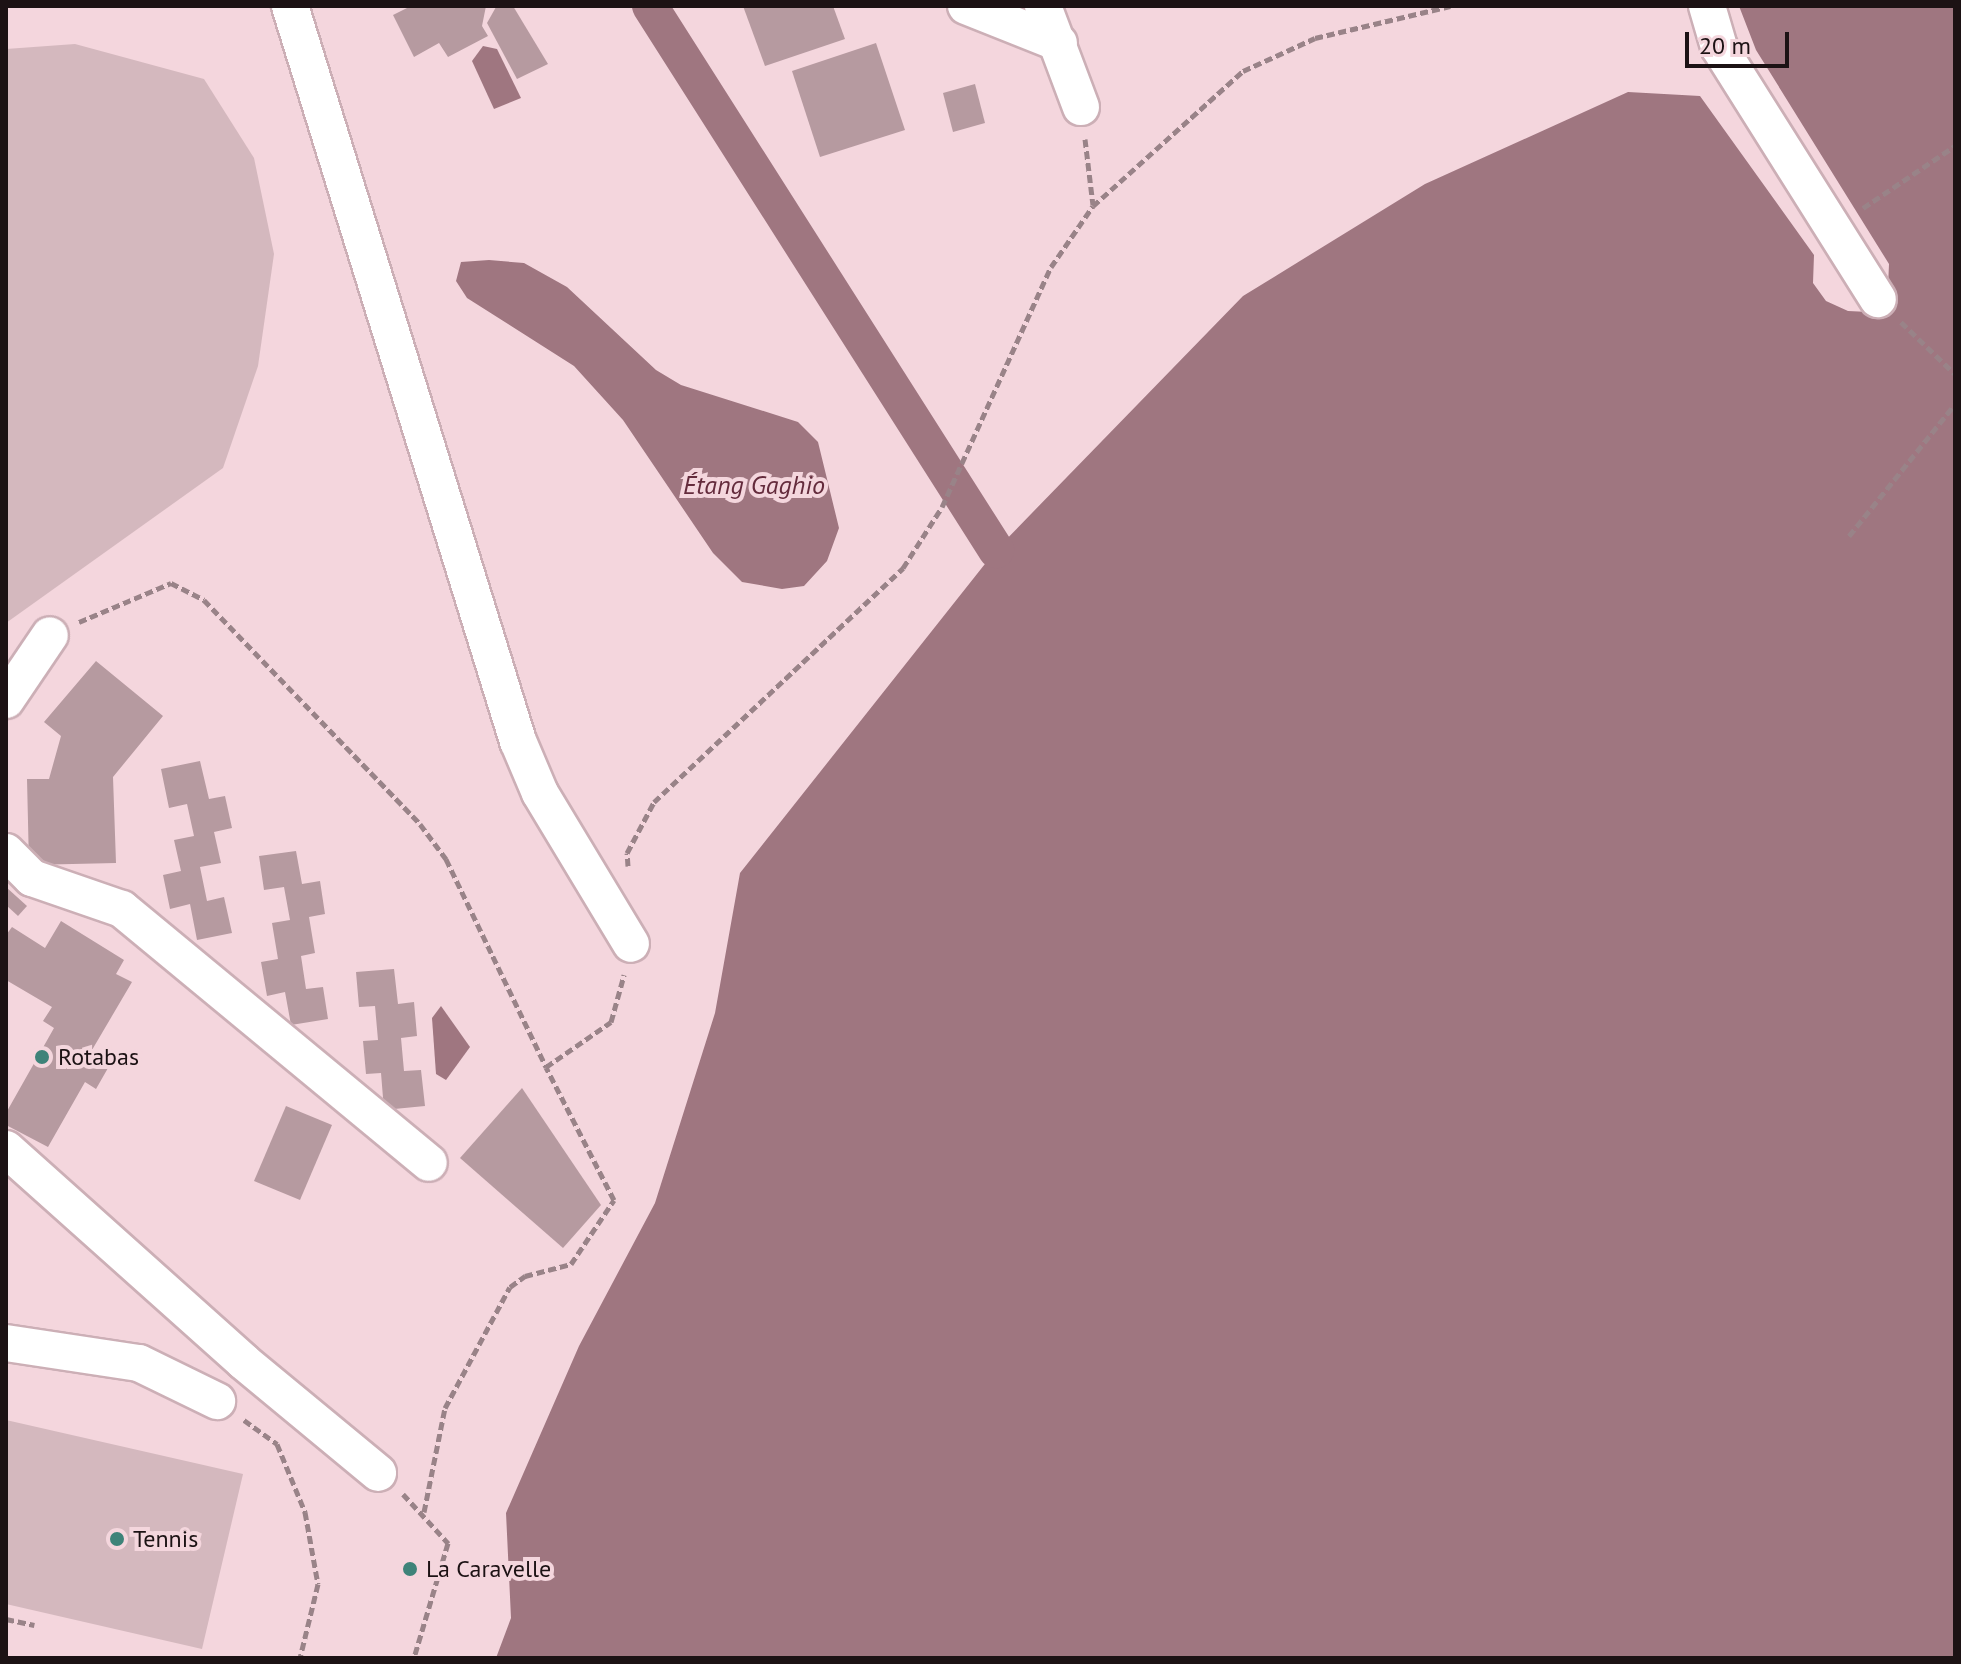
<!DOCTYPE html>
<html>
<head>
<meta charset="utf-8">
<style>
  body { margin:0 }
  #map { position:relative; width:1961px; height:1664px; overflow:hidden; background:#f4d6dd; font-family:"PT Sans",sans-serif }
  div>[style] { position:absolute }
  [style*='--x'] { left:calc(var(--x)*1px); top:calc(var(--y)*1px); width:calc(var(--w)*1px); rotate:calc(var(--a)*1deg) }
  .green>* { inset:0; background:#d4b8be }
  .water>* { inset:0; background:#9f7680 }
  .canal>* { height:36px; margin:-18px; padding:0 18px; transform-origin:18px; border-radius:18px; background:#9f7680 }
  .building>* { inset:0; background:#b69aa0 }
  .path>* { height:5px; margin-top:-2.5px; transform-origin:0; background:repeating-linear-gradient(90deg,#998388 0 8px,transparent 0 12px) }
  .roads { filter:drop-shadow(2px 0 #ccafb6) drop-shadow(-2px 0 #ccafb6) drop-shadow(0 2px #ccafb6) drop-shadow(0 -2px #ccafb6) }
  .minor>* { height:36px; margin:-18px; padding:0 18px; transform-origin:18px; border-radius:18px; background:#fff }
  .dots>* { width:22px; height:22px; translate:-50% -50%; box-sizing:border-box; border:4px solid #f4d6dd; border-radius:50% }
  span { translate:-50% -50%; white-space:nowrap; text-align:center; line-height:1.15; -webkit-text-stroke:8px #f4d6dd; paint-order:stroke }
  .poi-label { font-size:24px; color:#1c1214 }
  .left { translate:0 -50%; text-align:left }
  .water-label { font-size:26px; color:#642b3c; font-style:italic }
  .frame { position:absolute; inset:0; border:8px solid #1c1214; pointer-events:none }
  .scale { position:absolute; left:1685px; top:32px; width:104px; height:36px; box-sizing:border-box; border:4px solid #1c1214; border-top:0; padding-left:10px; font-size:24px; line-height:28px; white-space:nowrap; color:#1c1214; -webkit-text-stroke:6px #f4d6dd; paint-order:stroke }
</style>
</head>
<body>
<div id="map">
  <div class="green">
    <i style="clip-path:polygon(75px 44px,204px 79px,254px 158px,274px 254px,258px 366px,223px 468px,6px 623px,6px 49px)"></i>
    <i style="clip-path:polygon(6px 1420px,243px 1474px,202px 1649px,6px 1604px)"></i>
  </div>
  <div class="water">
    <i style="clip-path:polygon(1739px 6px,1955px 6px,1955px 1658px,496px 1658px,511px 1618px,506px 1513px,579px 1346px,655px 1203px,715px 1013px,740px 873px,996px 550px,1243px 296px,1425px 184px,1628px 92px,1700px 96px,1814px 255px,1813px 283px,1826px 301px,1848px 311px,1869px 312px,1888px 287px,1889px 264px,1756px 50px)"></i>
    <i style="clip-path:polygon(483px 46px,497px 49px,521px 98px,494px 109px,472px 61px)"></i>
    <i style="clip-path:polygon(489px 260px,524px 263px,567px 287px,656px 370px,681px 385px,798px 422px,818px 442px,839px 528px,827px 561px,804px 586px,782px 589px,742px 582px,713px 553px,623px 420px,574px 366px,467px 298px,456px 281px,461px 262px)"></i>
    <i style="clip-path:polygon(441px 1006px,470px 1047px,446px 1080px,436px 1074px,432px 1018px)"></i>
  </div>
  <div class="canal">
    <i style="--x:650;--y:6;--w:645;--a:57.54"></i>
  </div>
  <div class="building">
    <i style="clip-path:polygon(411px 6px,486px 6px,482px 26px,488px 36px,448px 57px,439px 43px,414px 57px,393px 15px)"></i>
    <i style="clip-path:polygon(513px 6px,548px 64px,517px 79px,487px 23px,496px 7px)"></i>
    <i style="clip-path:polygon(743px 6px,833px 6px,845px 39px,765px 66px)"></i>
    <i style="clip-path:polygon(876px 43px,905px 130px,820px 157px,792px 71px)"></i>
    <i style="clip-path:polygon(975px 84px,985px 123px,953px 132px,943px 93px)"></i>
    <i style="clip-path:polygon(96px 661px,163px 716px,113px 777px,116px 863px,29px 865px,27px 779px,49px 779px,61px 736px,44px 722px)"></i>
    <i style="clip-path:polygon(200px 761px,209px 799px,225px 796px,232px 828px,214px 832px,221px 863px,200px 867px,207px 901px,224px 897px,232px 933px,197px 940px,190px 904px,170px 909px,163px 875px,181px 871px,174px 840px,194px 836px,187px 804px,169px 808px,161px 769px)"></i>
    <i style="clip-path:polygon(296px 851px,302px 884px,320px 881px,325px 914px,309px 917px,315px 953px,301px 956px,306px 989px,323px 987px,328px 1019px,291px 1025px,285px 992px,267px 996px,261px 962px,278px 959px,272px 923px,290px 920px,284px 887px,264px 890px,259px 856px)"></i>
    <i style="clip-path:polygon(6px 887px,27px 906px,18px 916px,6px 905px)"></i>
    <i style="clip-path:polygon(61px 921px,124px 960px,116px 974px,132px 982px,92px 1050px,112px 1061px,96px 1089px,85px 1082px,48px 1147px,6px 1125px,6px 1113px,54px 1028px,43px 1021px,52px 1007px,6px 980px,6px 935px,12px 927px,45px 948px)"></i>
    <i style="clip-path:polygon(394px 969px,398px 1004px,414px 1002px,417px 1036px,401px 1038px,404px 1071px,421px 1070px,425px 1106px,384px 1110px,381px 1073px,366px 1074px,363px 1041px,378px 1040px,375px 1006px,359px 1007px,356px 972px)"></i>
    <i style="clip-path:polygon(522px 1088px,601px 1205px,563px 1248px,460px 1158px)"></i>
    <i style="clip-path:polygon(286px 1106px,332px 1125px,300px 1200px,254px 1181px)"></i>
  </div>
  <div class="path">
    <i style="--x:1085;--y:139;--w:66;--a:83.1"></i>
    <i style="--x:1863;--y:208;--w:111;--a:-34"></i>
    <i style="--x:1901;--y:322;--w:75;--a:43.9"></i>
    <i style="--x:1849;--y:536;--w:169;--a:-51.2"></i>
    <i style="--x:79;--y:622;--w:100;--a:-23"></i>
    <i style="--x:171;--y:583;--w:37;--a:27"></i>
    <i style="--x:204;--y:600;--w:311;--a:46"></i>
    <i style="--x:420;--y:824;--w:44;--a:53.4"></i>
    <i style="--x:446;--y:859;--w:231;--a:64.3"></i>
    <i style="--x:628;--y:866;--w:13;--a:-94"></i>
    <i style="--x:627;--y:853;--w:58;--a:-62.1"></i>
    <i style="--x:654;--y:802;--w:342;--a:-43.2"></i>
    <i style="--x:903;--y:568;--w:72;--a:-57.4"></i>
    <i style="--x:942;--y:507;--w:264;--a:-65.6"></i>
    <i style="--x:1051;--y:267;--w:74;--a:-55.5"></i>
    <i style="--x:1093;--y:206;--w:202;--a:-42"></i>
    <i style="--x:1243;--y:71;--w:79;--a:-24.6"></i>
    <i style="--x:1315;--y:38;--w:139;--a:-13.3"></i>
    <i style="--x:244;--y:1420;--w:41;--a:36"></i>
    <i style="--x:277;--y:1444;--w:74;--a:67.6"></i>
    <i style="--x:305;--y:1512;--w:73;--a:79.8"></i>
    <i style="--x:318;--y:1584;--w:76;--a:103.7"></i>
    <i style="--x:403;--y:1494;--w:67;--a:47.4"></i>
    <i style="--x:448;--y:1543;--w:120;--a:106.5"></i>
    <i style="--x:424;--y:1512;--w:106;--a:-78.6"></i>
    <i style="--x:445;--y:1408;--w:137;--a:-61.8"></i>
    <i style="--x:510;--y:1287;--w:19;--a:-36"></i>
    <i style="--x:525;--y:1276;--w:48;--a:-14.6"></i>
    <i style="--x:571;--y:1264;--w:77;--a:-56.1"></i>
    <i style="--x:614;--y:1200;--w:149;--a:-117.1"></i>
    <i style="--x:546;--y:1067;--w:79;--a:-34.7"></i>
    <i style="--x:611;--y:1022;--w:49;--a:-74.5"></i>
    <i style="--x:6;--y:1619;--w:29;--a:12"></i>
  </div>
  <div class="roads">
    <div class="minor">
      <i style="--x:290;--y:6;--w:770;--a:72.77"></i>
      <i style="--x:518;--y:741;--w:56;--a:67.1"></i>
      <i style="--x:540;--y:793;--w:176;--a:58.9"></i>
      <i style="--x:966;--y:6;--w:100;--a:21.7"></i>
      <i style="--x:1043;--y:6;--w:108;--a:69.4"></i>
      <i style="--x:1707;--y:6;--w:43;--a:73.7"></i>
      <i style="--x:1719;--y:47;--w:298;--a:57.8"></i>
      <i style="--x:6;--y:700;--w:78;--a:-55.9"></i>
      <i style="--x:6;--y:852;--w:37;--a:45"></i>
      <i style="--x:32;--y:878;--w:95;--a:19"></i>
      <i style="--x:122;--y:909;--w:398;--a:39.6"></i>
      <i style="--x:6;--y:1149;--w:319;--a:41.8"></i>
      <i style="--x:244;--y:1362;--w:174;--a:39.6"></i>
      <i style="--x:6;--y:1343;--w:134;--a:8.6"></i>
      <i style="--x:139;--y:1363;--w:87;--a:26"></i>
    </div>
  </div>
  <div class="dots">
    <i style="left:42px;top:1057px;background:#3e8379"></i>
    <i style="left:117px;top:1539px;background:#3e8379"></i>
    <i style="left:410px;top:1569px;background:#3e8379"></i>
  </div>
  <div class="poi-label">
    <span class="left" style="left:58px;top:1057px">Rotabas</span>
    <span class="left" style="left:133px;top:1539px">Tennis</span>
    <span class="left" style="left:426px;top:1569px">La Caravelle</span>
  </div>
  <div class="water-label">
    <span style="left:754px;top:485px">Étang Gaghio</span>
  </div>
  <div class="frame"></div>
  <div class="scale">20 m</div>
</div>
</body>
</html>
